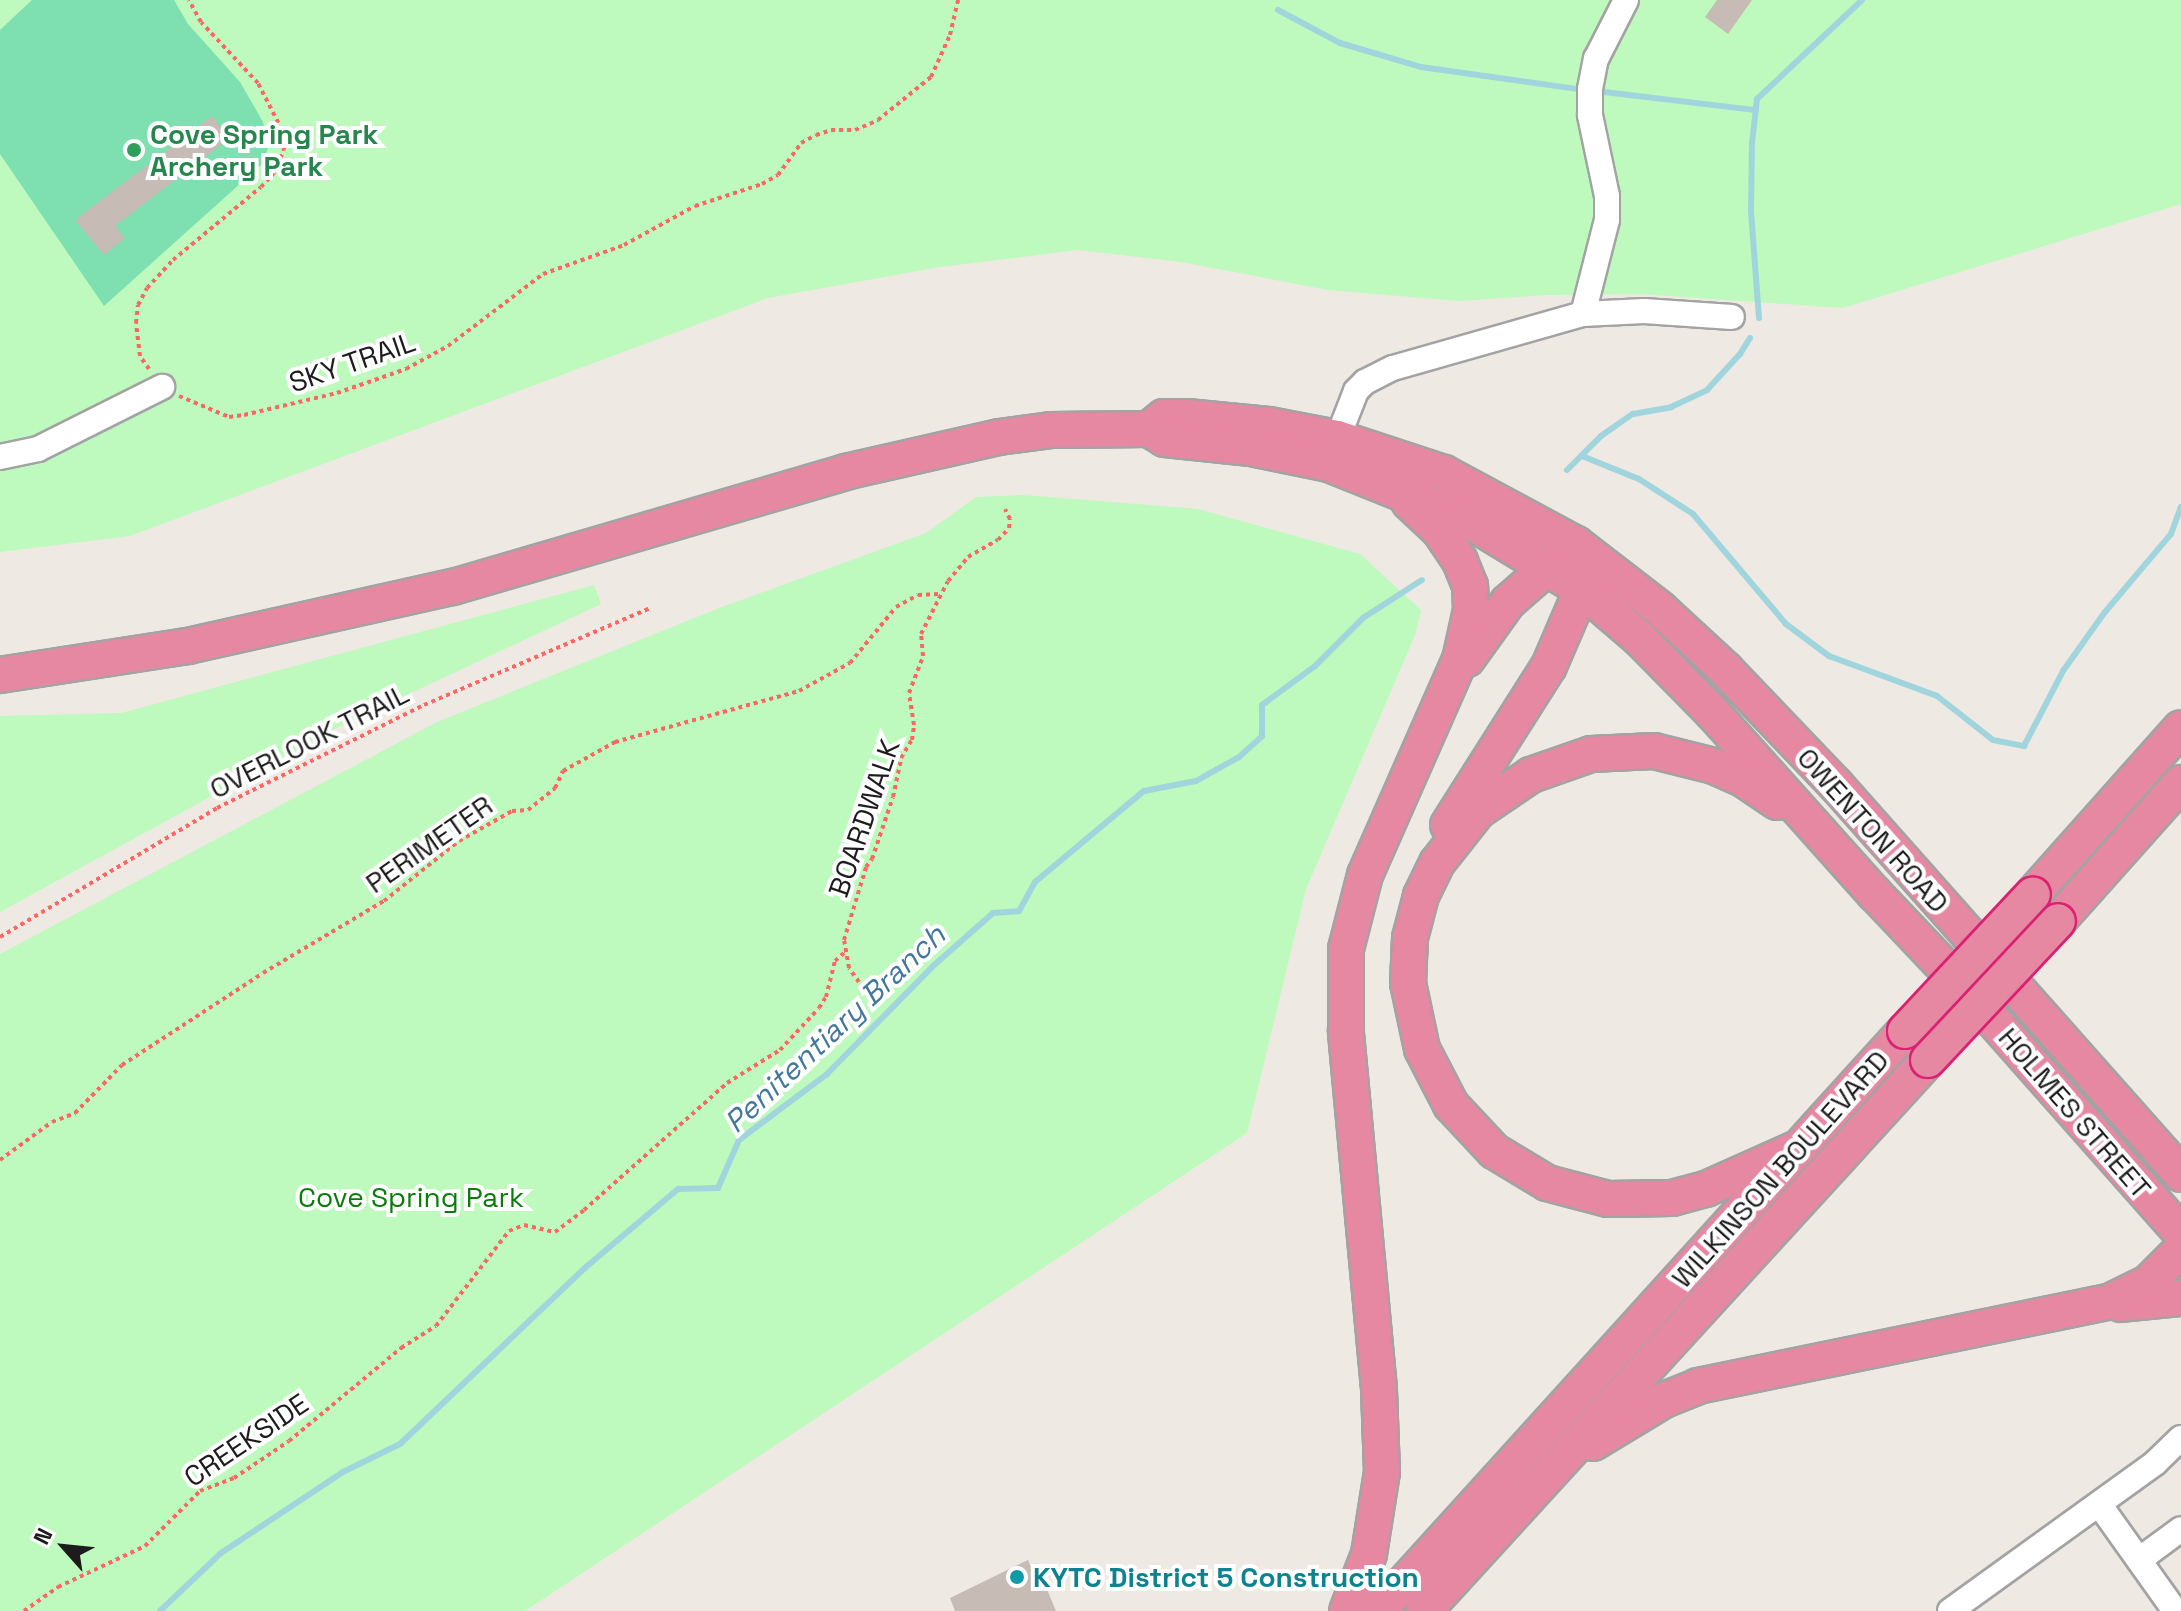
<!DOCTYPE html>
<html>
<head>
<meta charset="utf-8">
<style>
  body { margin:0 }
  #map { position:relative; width:2181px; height:1611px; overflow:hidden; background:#eee9e2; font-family:"Space Grotesk",sans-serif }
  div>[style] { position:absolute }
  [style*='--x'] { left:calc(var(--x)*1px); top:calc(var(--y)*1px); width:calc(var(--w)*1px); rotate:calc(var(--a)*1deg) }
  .park>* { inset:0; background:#befabd }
  .pitch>* { inset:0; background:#7edfb0 }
  .stream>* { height:6px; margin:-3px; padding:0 3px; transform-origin:3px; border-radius:3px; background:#a1d5dd }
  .building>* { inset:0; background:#c6bbb5 }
  .path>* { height:4px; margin-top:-2px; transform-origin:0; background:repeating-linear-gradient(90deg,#fc6665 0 4px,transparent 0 8px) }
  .roads { filter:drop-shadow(2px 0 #a3a3a3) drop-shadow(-2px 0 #a3a3a3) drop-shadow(0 2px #a3a3a3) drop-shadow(0 -2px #a3a3a3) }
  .minor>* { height:24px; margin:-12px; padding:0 12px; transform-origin:12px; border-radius:12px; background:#fff }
  .highway>* { height:34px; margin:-17px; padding:0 17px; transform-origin:17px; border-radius:17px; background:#e788a3 }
  .bridges { filter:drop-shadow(2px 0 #da2172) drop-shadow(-2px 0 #da2172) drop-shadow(0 2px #da2172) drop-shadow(0 -2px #da2172) }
  .highway-bridge>* { height:34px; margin:-17px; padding:0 17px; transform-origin:17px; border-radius:17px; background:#e788a3 }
  .dots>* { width:22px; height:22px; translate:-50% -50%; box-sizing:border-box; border:4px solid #fff; border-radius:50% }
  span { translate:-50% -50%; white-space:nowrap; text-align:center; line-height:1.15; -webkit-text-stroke:8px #fff; paint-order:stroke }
  .leisure-label { font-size:28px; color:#27864d; font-weight:700 }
  .left { translate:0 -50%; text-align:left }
  .street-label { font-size:28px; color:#1c1c1c }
  .park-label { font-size:28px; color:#0b7b0a }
  .culture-label { font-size:28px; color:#0d838f; font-weight:700 }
  .water-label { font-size:30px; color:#42789d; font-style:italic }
  .north { position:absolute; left:24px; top:1507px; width:80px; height:80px; -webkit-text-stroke:6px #fff; paint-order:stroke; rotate:297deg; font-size:22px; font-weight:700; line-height:32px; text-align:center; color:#1c1c1c }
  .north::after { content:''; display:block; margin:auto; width:28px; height:36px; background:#1c1c1c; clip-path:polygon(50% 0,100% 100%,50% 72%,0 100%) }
</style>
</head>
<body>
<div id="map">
  <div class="park">
    <i style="clip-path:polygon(0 0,2181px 0,2181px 204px,1843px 308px,1641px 294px,1547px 295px,1459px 301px,1328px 290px,1181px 262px,1078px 250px,940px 267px,768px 298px,130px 536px,0 552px)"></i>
    <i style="clip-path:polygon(1025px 495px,1198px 509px,1360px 554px,1421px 610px,1415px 635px,1306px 889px,1247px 1133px,525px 1611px,0 1611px,0 954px,437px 722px,719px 608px,926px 533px,976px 497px)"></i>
    <i style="clip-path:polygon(594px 585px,601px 604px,332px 730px,0 912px,0 716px,121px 713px)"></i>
  </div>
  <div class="pitch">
    <i style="clip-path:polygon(32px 0,174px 0,188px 24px,240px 82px,263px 122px,269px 146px,262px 164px,104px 306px,0 154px,0 30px)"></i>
  </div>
  <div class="stream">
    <i style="--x:1278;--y:10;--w:70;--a:28"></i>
    <i style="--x:1340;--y:43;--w:84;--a:16.5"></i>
    <i style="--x:1421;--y:67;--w:159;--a:8"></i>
    <i style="--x:1604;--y:92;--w:153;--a:6.8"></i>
    <i style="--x:1759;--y:318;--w:107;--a:-94.3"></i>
    <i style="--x:1751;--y:211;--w:68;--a:-89.2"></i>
    <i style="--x:1752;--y:143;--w:44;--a:-83.5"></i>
    <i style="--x:1757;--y:99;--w:144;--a:-43.3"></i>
    <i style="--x:1582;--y:456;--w:61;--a:22"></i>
    <i style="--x:1639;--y:479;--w:64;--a:32.9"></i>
    <i style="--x:1693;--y:514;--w:144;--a:49.8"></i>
    <i style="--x:1786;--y:624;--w:54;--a:36.7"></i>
    <i style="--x:1829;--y:656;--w:115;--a:20.3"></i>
    <i style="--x:1937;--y:696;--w:71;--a:38.2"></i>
    <i style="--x:1993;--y:740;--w:32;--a:11"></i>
    <i style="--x:2024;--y:746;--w:85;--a:-62.5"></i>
    <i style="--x:2063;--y:671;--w:72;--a:-54.6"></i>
    <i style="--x:2105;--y:612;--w:102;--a:-49.8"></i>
    <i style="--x:2171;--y:534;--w:29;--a:-70"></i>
    <i style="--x:1567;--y:470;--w:48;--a:-45"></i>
    <i style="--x:1601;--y:436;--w:39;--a:-35"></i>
    <i style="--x:1633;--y:414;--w:39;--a:-10"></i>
    <i style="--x:1671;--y:407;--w:40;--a:-25"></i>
    <i style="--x:1707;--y:390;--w:49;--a:-47.5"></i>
    <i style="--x:1740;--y:354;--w:19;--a:-58"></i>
    <i style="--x:160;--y:1611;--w:84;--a:-43.6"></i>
    <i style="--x:221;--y:1553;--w:146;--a:-33.6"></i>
    <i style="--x:343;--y:1472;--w:64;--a:-26.2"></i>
    <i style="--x:400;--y:1444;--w:257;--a:-43.6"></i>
    <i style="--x:586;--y:1267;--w:121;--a:-40.3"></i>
    <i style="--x:678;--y:1189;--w:40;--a:-1.4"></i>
    <i style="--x:718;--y:1188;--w:52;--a:-66.4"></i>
    <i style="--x:739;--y:1140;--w:109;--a:-36.8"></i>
    <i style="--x:826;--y:1075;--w:151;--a:-45.5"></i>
    <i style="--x:932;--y:967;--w:81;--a:-41.5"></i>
    <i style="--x:993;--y:913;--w:26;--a:-4"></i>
    <i style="--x:1019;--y:911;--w:33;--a:-61"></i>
    <i style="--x:1035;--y:882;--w:142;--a:-39.9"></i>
    <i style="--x:1144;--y:791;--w:53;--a:-10.9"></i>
    <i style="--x:1196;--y:781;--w:49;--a:-29.2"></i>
    <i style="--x:1239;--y:757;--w:31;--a:-42"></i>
    <i style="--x:1262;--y:736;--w:31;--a:-90"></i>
    <i style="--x:1262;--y:705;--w:66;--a:-36.3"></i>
    <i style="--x:1315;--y:666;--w:68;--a:-45"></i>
    <i style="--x:1363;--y:618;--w:70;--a:-32.8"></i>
  </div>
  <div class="building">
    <i style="clip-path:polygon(1717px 0,1752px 0,1728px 34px,1705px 17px)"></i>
    <i style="clip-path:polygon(212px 116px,230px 138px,115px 226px,125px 238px,104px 255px,75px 220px)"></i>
    <i style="clip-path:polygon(1028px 1560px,1031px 1567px,1036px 1563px,1056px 1611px,955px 1611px,950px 1598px)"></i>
  </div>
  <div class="path">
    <i style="--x:149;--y:369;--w:16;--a:-125"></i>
    <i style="--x:140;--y:356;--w:33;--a:-97"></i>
    <i style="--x:136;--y:323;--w:18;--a:-84"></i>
    <i style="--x:138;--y:305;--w:19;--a:-62"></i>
    <i style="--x:147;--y:288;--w:38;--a:-47"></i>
    <i style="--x:173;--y:260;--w:114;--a:-39.7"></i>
    <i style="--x:261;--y:187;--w:19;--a:-47"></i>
    <i style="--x:274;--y:173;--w:25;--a:-67"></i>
    <i style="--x:284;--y:150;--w:20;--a:-96"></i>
    <i style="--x:282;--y:130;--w:53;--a:-117.1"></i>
    <i style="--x:258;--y:83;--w:83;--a:-133.1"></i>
    <i style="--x:201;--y:22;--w:25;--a:-119"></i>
    <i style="--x:179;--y:396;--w:54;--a:22.8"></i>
    <i style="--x:229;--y:417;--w:15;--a:-8"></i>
    <i style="--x:244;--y:415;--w:96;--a:-13.3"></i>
    <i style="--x:337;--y:393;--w:73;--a:-19.2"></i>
    <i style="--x:406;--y:369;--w:48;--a:-28.7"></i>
    <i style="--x:448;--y:346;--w:119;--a:-37.2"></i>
    <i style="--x:543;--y:274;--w:86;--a:-19.7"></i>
    <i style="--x:624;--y:245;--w:81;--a:-28.8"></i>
    <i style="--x:695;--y:206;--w:71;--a:-18.2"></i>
    <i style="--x:762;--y:184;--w:18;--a:-29"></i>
    <i style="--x:778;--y:175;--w:39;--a:-54"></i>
    <i style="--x:801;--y:143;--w:17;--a:-28"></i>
    <i style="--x:816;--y:135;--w:16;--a:-18"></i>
    <i style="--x:831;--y:130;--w:24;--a:0"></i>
    <i style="--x:855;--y:130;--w:25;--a:-23"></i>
    <i style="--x:878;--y:120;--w:68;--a:-39.1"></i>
    <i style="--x:931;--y:77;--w:46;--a:-65.7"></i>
    <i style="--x:950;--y:35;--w:36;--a:-77"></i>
    <i style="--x:0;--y:937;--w:252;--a:-30.7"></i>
    <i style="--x:217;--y:808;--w:231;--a:-26.5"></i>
    <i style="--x:424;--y:705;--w:246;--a:-23.2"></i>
    <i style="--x:859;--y:982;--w:17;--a:-126"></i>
    <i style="--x:849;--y:968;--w:28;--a:-100"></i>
    <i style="--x:844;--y:940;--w:76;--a:-73.2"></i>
    <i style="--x:866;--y:867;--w:10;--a:-53"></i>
    <i style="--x:872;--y:859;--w:65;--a:-71.3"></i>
    <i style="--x:893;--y:797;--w:40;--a:-78"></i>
    <i style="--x:901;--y:758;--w:21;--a:-59"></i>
    <i style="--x:912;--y:740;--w:15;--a:-82"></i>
    <i style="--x:914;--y:725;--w:32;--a:-99"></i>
    <i style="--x:909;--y:693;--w:40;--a:-69"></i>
    <i style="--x:923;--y:656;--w:22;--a:-95"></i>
    <i style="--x:921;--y:634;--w:59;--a:-63"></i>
    <i style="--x:948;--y:581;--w:31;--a:-50"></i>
    <i style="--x:968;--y:557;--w:34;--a:-30"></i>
    <i style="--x:998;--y:540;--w:16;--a:-47"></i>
    <i style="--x:1009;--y:528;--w:9;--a:-84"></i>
    <i style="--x:1010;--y:519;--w:11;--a:-117"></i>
    <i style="--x:0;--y:1160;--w:64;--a:-36.2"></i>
    <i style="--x:52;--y:1122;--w:25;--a:-21"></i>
    <i style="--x:75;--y:1113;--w:67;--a:-45.6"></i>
    <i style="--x:122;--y:1065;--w:168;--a:-33.1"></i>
    <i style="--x:263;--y:973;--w:141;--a:-30.8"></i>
    <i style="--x:384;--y:901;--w:96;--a:-38.7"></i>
    <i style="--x:459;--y:841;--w:61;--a:-29.5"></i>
    <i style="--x:512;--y:811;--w:16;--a:-4"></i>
    <i style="--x:528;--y:810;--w:35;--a:-39"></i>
    <i style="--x:555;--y:788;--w:19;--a:-65"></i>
    <i style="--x:563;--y:771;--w:60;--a:-29.1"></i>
    <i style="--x:615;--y:742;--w:191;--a:-15.5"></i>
    <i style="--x:799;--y:691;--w:58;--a:-28.8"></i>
    <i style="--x:850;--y:663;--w:72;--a:-50.6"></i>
    <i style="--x:896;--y:607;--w:25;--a:-29"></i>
    <i style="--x:918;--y:595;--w:21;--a:-3"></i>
    <i style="--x:24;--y:1611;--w:42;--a:-35.2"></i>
    <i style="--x:58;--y:1587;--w:96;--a:-25.2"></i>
    <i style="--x:145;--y:1546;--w:78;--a:-45"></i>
    <i style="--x:200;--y:1491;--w:36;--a:-21"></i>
    <i style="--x:234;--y:1478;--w:66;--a:-33.9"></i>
    <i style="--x:289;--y:1441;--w:146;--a:-39.7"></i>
    <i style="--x:401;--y:1348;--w:41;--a:-32.2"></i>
    <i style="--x:436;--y:1326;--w:120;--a:-52.5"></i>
    <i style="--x:509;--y:1231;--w:16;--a:-22"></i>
    <i style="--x:524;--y:1225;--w:32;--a:13"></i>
    <i style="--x:555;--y:1232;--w:36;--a:-37"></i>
    <i style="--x:584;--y:1210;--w:191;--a:-41.6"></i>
    <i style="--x:727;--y:1083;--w:62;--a:-31.9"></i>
    <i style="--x:780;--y:1050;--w:57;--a:-47.1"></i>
    <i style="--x:819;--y:1008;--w:13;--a:-58"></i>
    <i style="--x:826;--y:997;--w:37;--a:-76"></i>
    <i style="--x:835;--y:961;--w:12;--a:-42"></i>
  </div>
  <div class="roads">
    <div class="minor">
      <i style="--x:1583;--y:314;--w:97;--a:-75.7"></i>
      <i style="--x:1607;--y:220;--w:24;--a:-90"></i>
      <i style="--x:1607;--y:196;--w:83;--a:-101.9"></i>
      <i style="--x:1590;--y:115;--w:26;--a:-90"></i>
      <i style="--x:1590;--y:89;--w:31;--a:-79"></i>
      <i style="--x:1596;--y:59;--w:66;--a:-63"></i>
      <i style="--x:1333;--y:450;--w:63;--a:-68.7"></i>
      <i style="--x:1356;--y:391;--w:13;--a:-45"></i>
      <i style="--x:1365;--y:382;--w:31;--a:-27"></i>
      <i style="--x:1393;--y:368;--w:198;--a:-15.9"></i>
      <i style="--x:1583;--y:314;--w:61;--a:-2.8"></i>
      <i style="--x:1644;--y:311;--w:88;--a:3.9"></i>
      <i style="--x:0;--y:457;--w:39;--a:-12"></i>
      <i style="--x:38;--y:449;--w:139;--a:-26.6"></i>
      <i style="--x:2099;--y:1504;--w:131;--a:54.6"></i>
      <i style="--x:2139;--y:1560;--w:52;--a:-36.4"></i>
      <i style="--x:1950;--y:1611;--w:253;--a:-35.8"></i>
      <i style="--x:2155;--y:1463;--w:36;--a:-44"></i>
    </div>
    <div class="highway">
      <i style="--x:1149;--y:429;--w:19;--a:-39"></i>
      <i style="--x:1164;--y:417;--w:23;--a:0"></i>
      <i style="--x:1187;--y:417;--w:82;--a:5.6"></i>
      <i style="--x:1269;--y:425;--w:69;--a:10.8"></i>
      <i style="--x:1337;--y:438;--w:113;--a:18.1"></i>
      <i style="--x:1444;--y:473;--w:150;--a:28.3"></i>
      <i style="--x:1576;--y:544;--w:106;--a:37.7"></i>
      <i style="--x:1660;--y:609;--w:90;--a:42.7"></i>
      <i style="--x:1726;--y:670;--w:159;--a:46.3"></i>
      <i style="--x:1836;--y:785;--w:520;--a:48.43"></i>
      <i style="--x:1467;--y:659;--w:70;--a:-54.3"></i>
      <i style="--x:1508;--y:602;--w:73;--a:-41.1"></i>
      <i style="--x:0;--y:675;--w:190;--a:-8.8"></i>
      <i style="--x:188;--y:646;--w:271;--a:-12.6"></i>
      <i style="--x:453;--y:587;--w:409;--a:-16.3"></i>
      <i style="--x:845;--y:472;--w:158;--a:-12.8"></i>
      <i style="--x:999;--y:437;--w:52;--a:-7.7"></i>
      <i style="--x:1051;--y:430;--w:98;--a:-0.6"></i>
      <i style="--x:1149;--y:429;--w:19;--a:32"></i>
      <i style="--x:1165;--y:439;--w:86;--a:6"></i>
      <i style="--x:1251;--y:448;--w:80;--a:11.6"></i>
      <i style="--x:1329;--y:464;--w:148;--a:21.9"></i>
      <i style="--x:1466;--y:519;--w:137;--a:31.3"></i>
      <i style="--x:1583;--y:590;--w:75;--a:40.7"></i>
      <i style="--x:1640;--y:639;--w:103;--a:45.4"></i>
      <i style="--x:1712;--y:712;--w:244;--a:48.2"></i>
      <i style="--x:1875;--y:894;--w:137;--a:46.5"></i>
      <i style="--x:1969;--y:993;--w:320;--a:48.5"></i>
      <i style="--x:1777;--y:802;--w:41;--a:-145.9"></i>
      <i style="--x:1743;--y:779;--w:32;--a:-156"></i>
      <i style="--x:1714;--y:766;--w:62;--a:-166"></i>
      <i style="--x:1654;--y:751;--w:63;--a:177.3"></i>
      <i style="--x:1591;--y:754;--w:64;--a:160.7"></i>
      <i style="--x:1531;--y:775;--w:64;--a:145.8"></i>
      <i style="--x:1478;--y:811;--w:66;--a:128.3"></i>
      <i style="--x:1437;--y:863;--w:37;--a:116"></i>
      <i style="--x:1421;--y:896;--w:43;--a:104.7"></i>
      <i style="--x:1410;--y:938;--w:45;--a:92.5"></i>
      <i style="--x:1408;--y:983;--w:67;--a:78"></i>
      <i style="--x:1422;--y:1049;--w:63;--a:62.6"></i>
      <i style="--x:1451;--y:1105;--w:63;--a:46.9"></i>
      <i style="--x:1494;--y:1151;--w:62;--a:31.1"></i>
      <i style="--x:1547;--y:1183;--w:63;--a:14.7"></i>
      <i style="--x:1608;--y:1199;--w:64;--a:-0.9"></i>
      <i style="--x:1672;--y:1198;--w:35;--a:-15"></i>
      <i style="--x:1706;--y:1189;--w:103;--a:-24.1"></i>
      <i style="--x:1448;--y:825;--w:188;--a:-57.6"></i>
      <i style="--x:1549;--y:666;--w:103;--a:-66.7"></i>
      <i style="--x:2033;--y:894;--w:222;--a:-48.3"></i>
      <i style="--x:2058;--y:921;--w:185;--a:-48.3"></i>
      <i style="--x:2121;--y:1304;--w:60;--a:-5.7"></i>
      <i style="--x:1593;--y:1443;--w:83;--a:-31.2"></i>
      <i style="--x:1664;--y:1400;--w:37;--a:-22"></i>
      <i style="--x:1698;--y:1386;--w:419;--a:-11.6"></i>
      <i style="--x:2109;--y:1302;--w:43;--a:-26"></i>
      <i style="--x:2148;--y:1283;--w:47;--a:-45"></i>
      <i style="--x:1347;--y:1611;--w:61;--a:-68.9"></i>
      <i style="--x:1369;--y:1554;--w:83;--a:-81"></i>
      <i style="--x:1382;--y:1472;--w:83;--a:-92.1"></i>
      <i style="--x:1379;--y:1389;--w:360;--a:-95.3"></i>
      <i style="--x:1346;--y:1031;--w:82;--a:-90"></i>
      <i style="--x:1346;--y:949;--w:76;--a:-75.6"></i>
      <i style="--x:1365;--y:875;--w:235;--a:-66.2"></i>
      <i style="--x:1460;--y:660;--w:51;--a:-77.6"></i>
      <i style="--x:1471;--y:610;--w:24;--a:-92"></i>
      <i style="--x:1470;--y:586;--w:27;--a:-112"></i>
      <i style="--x:1460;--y:561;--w:37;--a:-124"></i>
      <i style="--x:1439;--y:530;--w:41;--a:-137"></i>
      <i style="--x:1379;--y:1611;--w:783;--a:-47.8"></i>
      <i style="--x:1424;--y:1611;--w:747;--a:-47.55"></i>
    </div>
  </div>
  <div class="bridges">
    <div class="highway-bridge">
      <i style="--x:1905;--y:1031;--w:187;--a:-46.9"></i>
      <i style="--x:1928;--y:1060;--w:190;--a:-46.9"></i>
    </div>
  </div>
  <div class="dots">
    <i style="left:134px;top:150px;background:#2e9e5b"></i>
    <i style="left:1017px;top:1577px;background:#0f9aa8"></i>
  </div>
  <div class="leisure-label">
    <span class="left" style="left:150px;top:150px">Cove Spring Park<br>Archery Park</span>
  </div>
  <div class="street-label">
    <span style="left:352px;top:362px;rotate:-19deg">SKY TRAIL</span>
    <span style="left:309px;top:741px;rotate:-27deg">OVERLOOK TRAIL</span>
    <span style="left:864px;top:818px;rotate:-71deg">BOARDWALK</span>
    <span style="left:1873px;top:830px;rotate:48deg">OWENTON ROAD</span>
    <span style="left:429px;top:844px;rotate:-35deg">PERIMETER</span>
    <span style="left:2075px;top:1113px;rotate:49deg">HOLMES STREET</span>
    <span style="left:1780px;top:1169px;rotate:-48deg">WILKINSON BOULEVARD</span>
    <span style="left:246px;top:1440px;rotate:-34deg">CREEKSIDE</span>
  </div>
  <div class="park-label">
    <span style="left:411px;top:1197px">Cove Spring Park</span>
  </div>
  <div class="culture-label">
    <span class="left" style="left:1033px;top:1577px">KYTC District 5 Construction</span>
  </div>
  <div class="water-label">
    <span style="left:835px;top:1029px;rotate:-43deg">Penitentiary Branch</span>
  </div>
  <div class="north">N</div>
</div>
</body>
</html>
